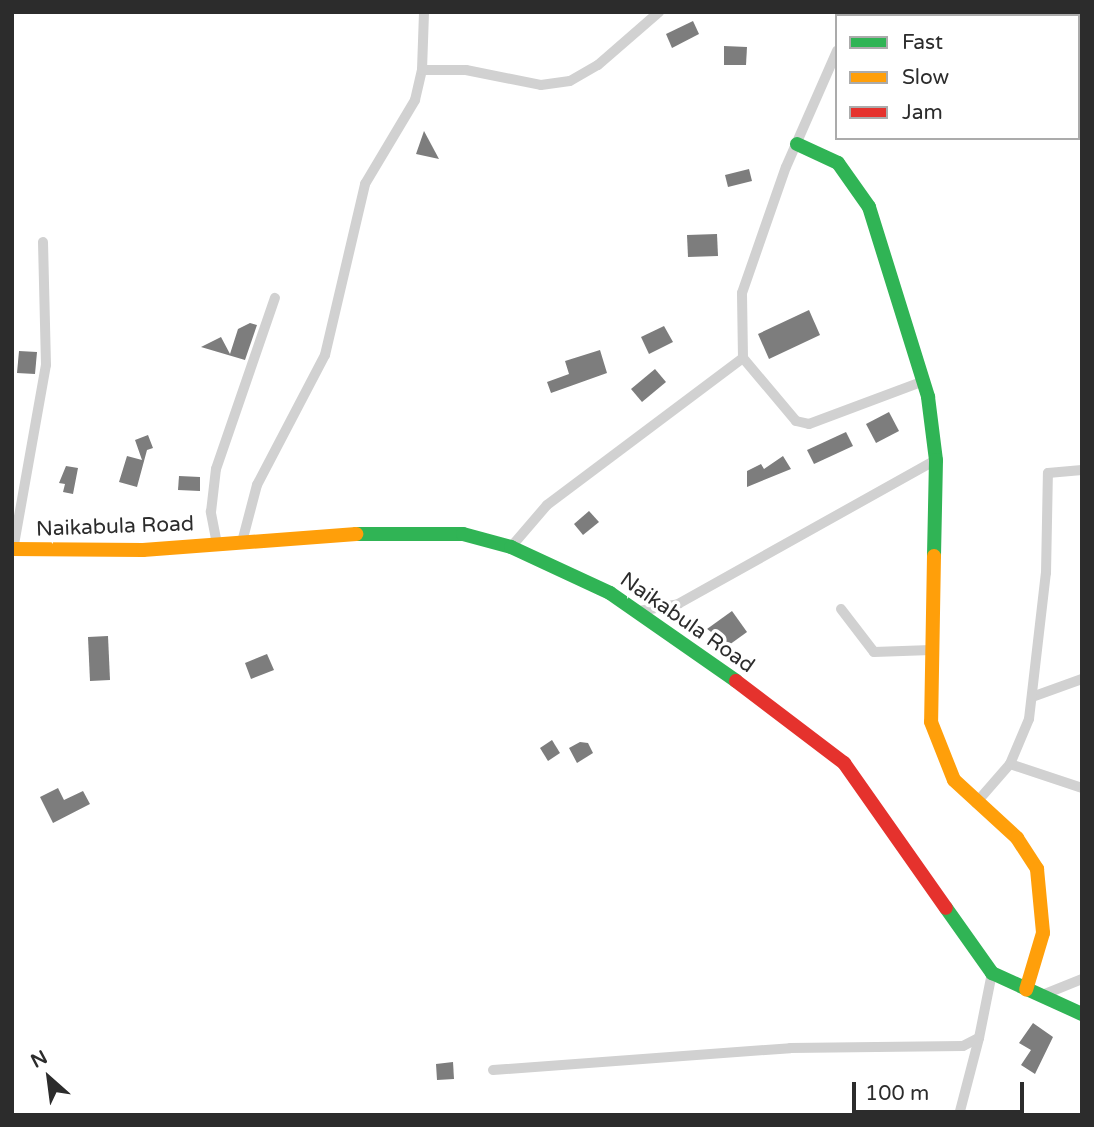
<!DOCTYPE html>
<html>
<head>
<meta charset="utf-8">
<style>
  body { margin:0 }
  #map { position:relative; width:1094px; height:1127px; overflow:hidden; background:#fff; font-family:"Varela Round",sans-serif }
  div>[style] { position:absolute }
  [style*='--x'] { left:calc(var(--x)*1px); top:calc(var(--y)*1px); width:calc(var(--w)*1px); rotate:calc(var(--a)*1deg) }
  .building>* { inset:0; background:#7d7d7d }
  .street>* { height:10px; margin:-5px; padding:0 5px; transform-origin:5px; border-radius:5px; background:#d1d1d1 }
  .fast>* { height:14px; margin:-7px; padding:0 7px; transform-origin:7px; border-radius:7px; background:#30b455 }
  .slow>* { height:14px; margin:-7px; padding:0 7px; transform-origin:7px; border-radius:7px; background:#ff9f0a }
  .jam>* { height:14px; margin:-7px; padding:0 7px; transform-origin:7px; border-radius:7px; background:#e5322d }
  span { translate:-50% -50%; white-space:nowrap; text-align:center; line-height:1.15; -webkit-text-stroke:7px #fff; paint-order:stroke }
  .street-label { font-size:21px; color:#2c2c2c }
  .frame { position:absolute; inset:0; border:14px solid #2c2c2c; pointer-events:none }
  .legend { position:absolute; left:835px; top:14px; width:245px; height:126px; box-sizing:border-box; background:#fff; border:2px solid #ababab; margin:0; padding:9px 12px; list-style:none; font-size:21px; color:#2c2c2c }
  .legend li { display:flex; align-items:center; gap:14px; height:35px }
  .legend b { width:35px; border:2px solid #ababab }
  .north { position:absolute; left:14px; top:1043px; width:70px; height:70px; -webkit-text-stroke:5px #fff; paint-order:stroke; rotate:332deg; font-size:19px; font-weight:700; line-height:28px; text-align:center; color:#2c2c2c }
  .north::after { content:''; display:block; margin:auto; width:24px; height:32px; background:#2c2c2c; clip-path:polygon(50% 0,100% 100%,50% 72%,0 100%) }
  .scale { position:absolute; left:852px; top:1082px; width:172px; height:32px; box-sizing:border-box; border:4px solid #2c2c2c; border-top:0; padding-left:9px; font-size:21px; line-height:24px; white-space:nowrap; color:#2c2c2c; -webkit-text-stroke:5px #fff; paint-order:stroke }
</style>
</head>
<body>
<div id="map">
  <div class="building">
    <i style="clip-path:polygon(693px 21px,699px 34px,672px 48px,666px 34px)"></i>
    <i style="clip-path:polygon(724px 46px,747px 47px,746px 65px,724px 65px)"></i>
    <i style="clip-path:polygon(424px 131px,439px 159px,416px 154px)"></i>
    <i style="clip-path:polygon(749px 169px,752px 181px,728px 187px,725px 175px)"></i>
    <i style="clip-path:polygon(717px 234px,718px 256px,688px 257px,687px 235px)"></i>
    <i style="clip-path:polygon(809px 310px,820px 335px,769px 359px,758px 334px)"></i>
    <i style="clip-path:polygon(250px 323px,257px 325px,245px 360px,201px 347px,221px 337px,230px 354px,238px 329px)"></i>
    <i style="clip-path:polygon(664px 326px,673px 342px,649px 354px,641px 337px)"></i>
    <i style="clip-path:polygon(600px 350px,607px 373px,551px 393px,547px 382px,569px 374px,565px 361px)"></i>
    <i style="clip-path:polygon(19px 351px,37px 352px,35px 374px,17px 373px)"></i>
    <i style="clip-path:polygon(655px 369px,666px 382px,642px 402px,631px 389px)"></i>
    <i style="clip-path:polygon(889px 412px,899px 431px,876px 443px,866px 424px)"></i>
    <i style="clip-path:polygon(846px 432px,853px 446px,814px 464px,807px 450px)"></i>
    <i style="clip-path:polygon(148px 435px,153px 448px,147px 450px,137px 487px,119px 482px,127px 456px,142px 460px,135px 440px)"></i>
    <i style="clip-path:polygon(783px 456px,791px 469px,747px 487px,747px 471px,761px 464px,764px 469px)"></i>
    <i style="clip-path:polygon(66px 466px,78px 468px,73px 494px,63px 492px,65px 484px,59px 483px)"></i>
    <i style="clip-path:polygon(179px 476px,200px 477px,200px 491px,178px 490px)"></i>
    <i style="clip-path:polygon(589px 511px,599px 522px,583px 535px,574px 524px)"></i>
    <i style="clip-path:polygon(732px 611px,747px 632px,729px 645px,707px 629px)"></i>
    <i style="clip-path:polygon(108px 636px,110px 680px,90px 681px,88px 637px)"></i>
    <i style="clip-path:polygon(267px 654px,274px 670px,251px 679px,245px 663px)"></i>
    <i style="clip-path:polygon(552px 740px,560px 753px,548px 761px,540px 748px)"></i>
    <i style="clip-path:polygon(580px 742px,588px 743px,593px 753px,577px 763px,569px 748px)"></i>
    <i style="clip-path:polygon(58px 788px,64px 800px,83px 791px,90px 804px,53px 823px,40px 797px)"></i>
    <i style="clip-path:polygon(1033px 1023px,1053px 1037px,1035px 1074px,1021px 1065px,1031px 1050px,1019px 1043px)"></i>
    <i style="clip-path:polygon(453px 1062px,454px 1079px,437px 1080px,436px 1064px)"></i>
  </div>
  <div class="street">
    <i style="--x:852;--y:16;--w:4;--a:-76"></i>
    <i style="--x:422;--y:70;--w:44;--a:0"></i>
    <i style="--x:466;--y:70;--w:76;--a:11.3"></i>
    <i style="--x:541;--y:85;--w:29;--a:-8"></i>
    <i style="--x:570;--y:81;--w:32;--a:-30"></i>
    <i style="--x:598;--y:65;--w:81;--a:-41"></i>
    <i style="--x:743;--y:358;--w:82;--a:49.9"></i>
    <i style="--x:796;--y:421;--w:13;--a:13"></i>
    <i style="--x:809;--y:424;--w:123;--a:-20.5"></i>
    <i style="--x:242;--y:542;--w:59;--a:-75.3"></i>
    <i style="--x:257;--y:485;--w:147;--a:-62.4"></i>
    <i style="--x:325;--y:355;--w:176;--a:-76.8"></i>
    <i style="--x:365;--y:184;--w:98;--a:-59.2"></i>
    <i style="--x:415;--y:100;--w:31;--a:-77"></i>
    <i style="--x:422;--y:70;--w:58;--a:-88"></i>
    <i style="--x:217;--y:544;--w:33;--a:-101"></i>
    <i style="--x:211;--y:512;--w:43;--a:-83.4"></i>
    <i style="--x:216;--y:469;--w:181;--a:-71"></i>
    <i style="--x:511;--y:547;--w:55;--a:-49.4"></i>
    <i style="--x:547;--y:505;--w:245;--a:-36.9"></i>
    <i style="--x:743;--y:358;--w:65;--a:-90.9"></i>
    <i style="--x:742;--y:293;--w:133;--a:-70.8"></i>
    <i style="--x:786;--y:167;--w:127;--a:-66.3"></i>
    <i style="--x:13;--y:550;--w:188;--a:-79.9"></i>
    <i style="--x:46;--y:365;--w:123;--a:-91.4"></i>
    <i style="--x:841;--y:609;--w:54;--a:52.5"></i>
    <i style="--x:874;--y:652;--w:57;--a:-2"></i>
    <i style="--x:639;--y:611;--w:40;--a:-10"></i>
    <i style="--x:678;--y:604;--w:295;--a:-29.2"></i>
    <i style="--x:1032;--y:697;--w:53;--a:-19.8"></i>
    <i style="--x:1010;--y:764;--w:76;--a:18.4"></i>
    <i style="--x:976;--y:803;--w:52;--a:-48.9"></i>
    <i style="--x:1010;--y:764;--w:49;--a:-67.1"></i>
    <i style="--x:1029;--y:719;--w:147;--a:-83.4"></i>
    <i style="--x:1046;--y:573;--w:100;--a:-88.9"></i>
    <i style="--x:1048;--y:473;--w:34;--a:-5"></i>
    <i style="--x:1040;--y:996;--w:45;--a:-22"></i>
    <i style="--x:493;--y:1070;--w:298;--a:-4.2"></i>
    <i style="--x:790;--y:1048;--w:173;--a:-0.7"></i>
    <i style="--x:963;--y:1046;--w:18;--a:-27"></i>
    <i style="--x:979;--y:1038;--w:66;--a:-78.7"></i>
    <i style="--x:959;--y:1115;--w:80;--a:-75.4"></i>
  </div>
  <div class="fast">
    <i style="--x:797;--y:144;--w:45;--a:24.9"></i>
    <i style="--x:838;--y:163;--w:54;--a:54.8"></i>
    <i style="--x:869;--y:207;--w:199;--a:72.7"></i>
    <i style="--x:928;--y:397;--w:64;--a:82.8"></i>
    <i style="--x:936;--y:460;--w:96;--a:91.2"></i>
    <i style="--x:356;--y:534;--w:107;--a:0"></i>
    <i style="--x:463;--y:534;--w:50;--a:15.2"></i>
    <i style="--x:511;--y:547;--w:109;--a:24.9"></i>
    <i style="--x:610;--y:593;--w:154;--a:34.9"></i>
    <i style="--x:946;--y:908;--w:80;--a:54.7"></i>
    <i style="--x:992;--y:973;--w:99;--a:24.5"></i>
  </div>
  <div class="slow">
    <i style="--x:12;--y:549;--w:131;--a:0.4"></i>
    <i style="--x:143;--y:550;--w:214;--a:-4.3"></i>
    <i style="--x:934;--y:556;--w:166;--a:91"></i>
    <i style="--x:931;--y:722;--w:62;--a:68.4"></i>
    <i style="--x:954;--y:780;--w:86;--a:42.6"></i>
    <i style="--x:1017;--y:838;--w:37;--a:57"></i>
    <i style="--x:1037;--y:869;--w:64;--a:84.6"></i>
    <i style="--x:1043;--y:933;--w:59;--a:106.6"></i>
  </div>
  <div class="jam">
    <i style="--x:736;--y:681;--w:136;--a:37.2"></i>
    <i style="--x:844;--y:763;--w:177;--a:54.9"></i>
  </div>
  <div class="street-label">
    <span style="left:115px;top:527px;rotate:-2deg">Naikabula Road</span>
    <span style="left:687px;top:623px;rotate:35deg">Naikabula Road</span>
  </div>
  <div class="frame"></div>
  <ul class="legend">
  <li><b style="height:9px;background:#30b455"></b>Fast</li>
  <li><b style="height:9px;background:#ff9f0a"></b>Slow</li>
  <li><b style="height:9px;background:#e5322d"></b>Jam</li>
  </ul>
  <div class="north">N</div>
  <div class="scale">100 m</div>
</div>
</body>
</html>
